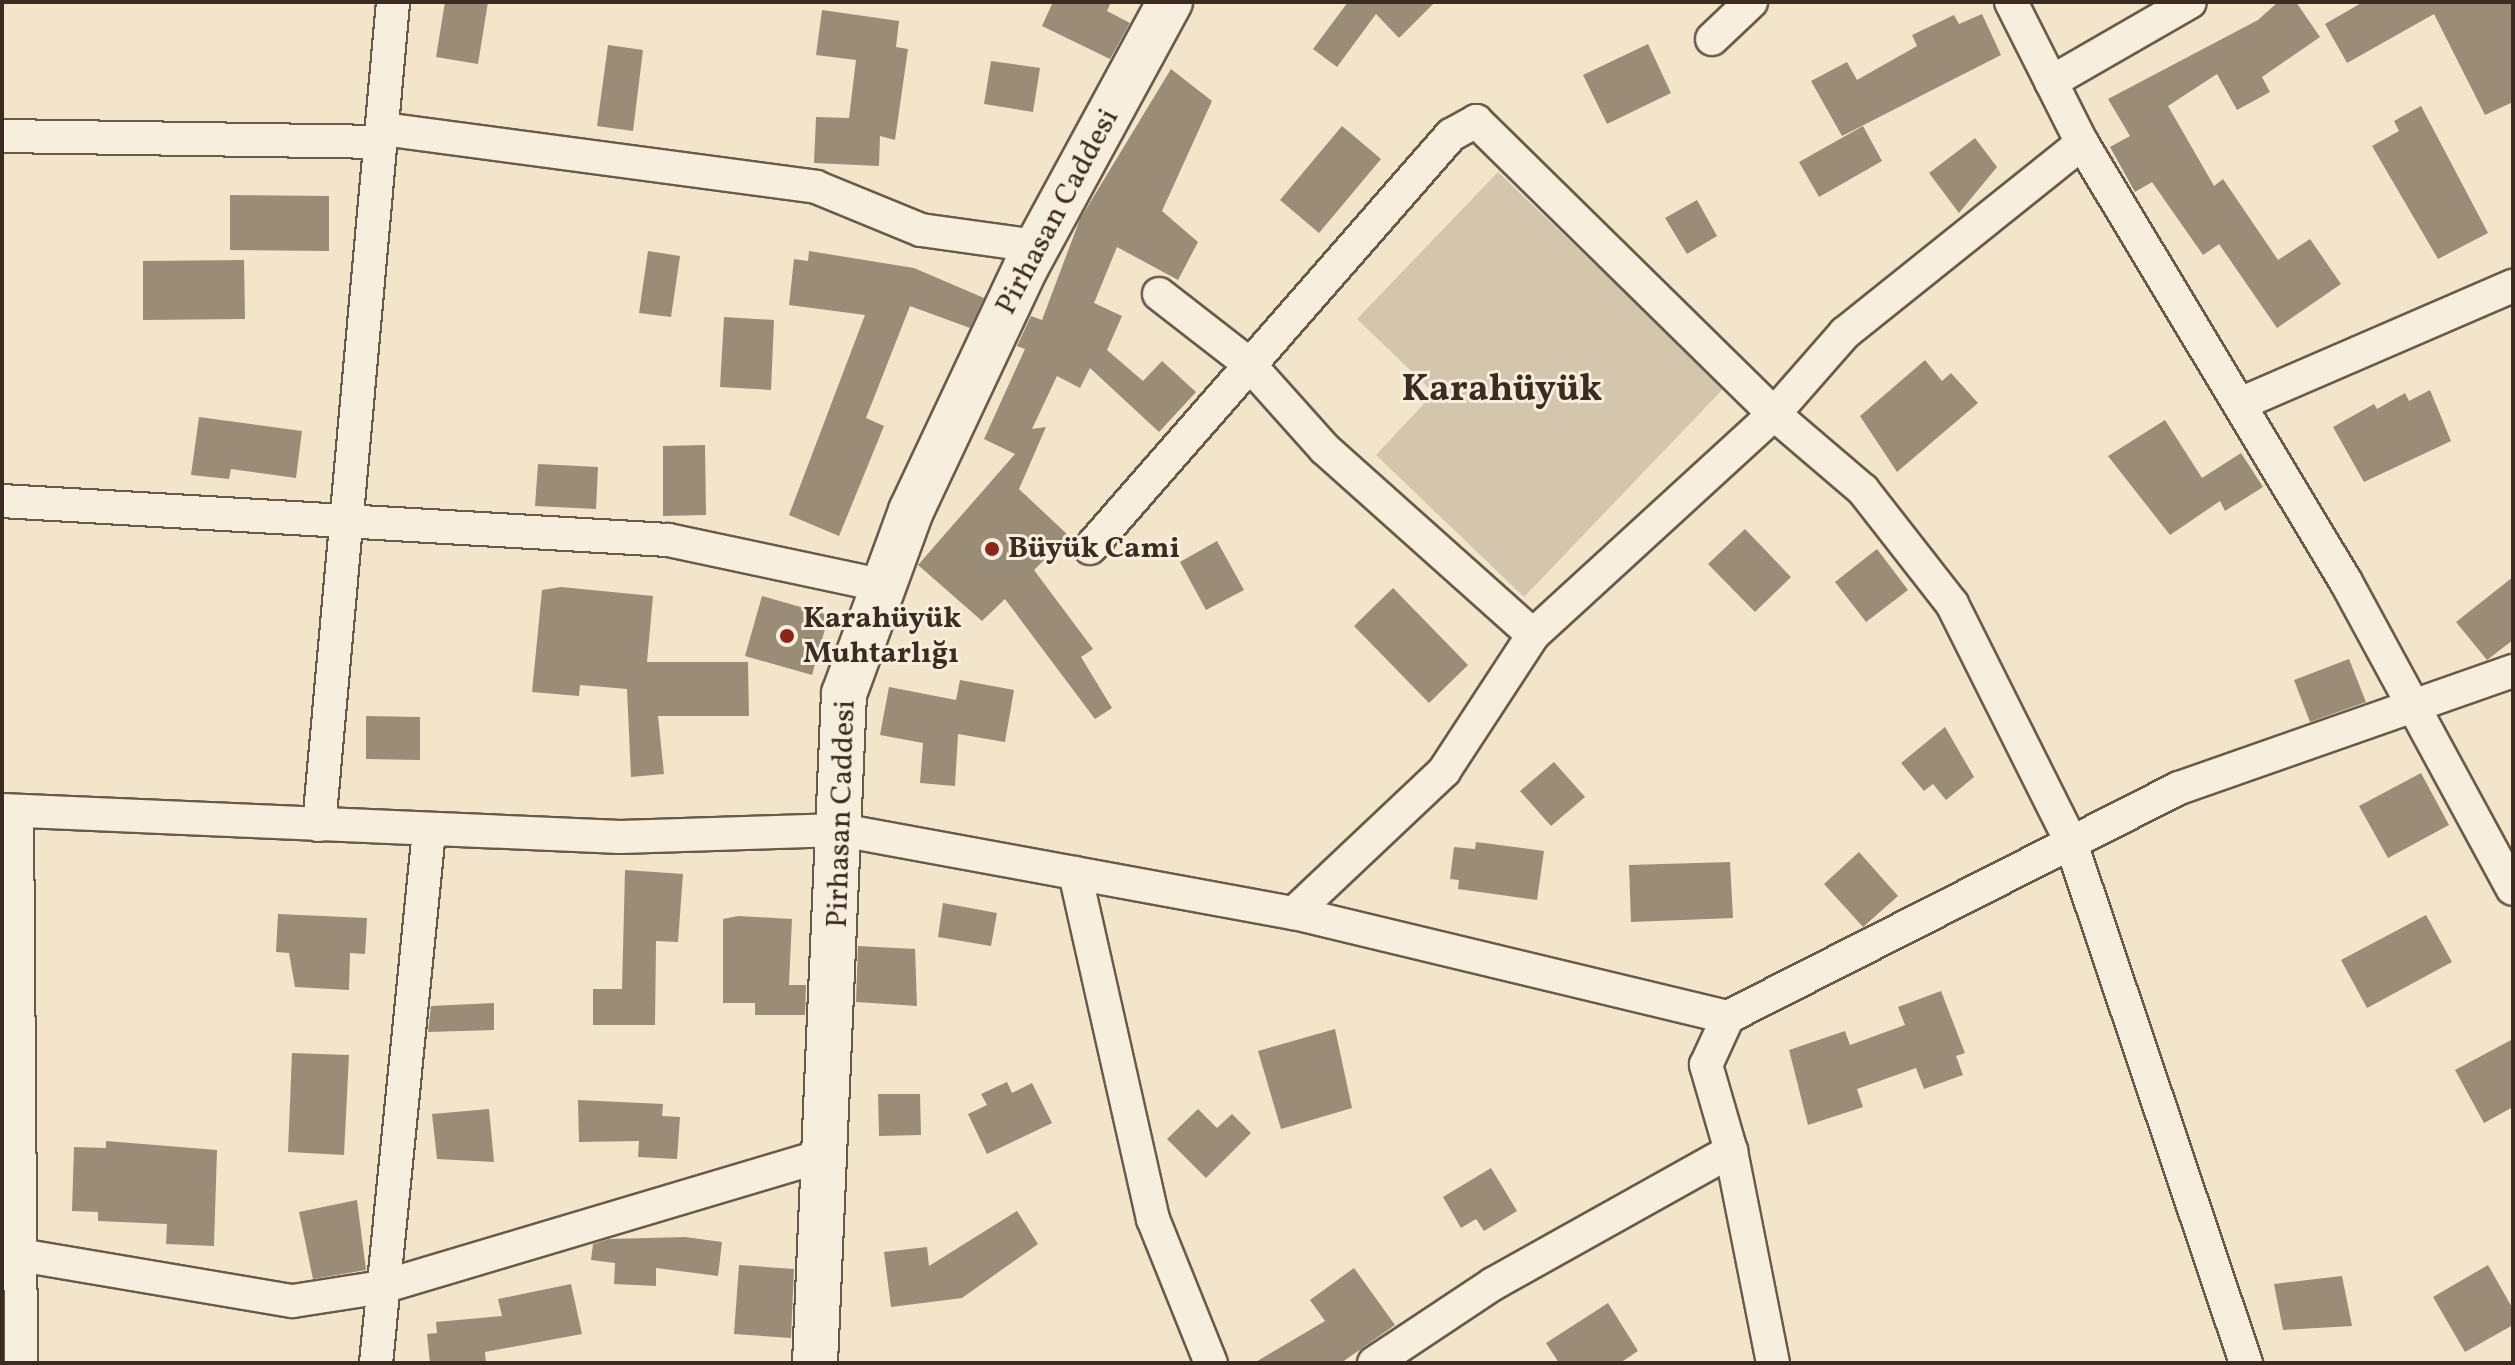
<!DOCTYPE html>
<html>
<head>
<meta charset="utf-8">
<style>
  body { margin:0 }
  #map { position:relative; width:2515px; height:1365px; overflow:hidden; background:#f3e5ca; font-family:Vollkorn,serif }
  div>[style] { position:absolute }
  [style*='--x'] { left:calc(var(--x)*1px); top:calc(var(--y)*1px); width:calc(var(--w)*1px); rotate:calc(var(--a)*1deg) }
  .green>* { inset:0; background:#d4c5ad }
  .building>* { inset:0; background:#9b8c78 }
  .roads { filter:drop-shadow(2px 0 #6a5a4a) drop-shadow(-2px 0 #6a5a4a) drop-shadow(0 2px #6a5a4a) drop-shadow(0 -2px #6a5a4a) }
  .street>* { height:32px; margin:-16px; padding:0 16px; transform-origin:16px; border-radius:16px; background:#f7eedd }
  .secondary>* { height:44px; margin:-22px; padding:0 22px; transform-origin:22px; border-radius:22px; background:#f7eedd }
  .dots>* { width:22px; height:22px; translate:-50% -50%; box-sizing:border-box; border:4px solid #f7eedd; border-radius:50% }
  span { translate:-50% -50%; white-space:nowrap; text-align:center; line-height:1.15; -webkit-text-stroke:6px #f7eedd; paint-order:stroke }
  .street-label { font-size:30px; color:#3c2b20 }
  .poi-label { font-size:30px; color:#3c2b20; font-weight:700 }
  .left { translate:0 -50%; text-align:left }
  .district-label { font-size:38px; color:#3c2b20; font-weight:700 }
  .frame { position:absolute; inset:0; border:4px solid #3c2b20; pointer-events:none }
</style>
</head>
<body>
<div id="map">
  <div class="green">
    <i style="clip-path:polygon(1498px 172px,1724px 388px,1524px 597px,1376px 455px,1434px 393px,1357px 319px)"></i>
  </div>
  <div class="building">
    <i style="clip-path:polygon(445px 2px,488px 2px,478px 64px,436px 57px)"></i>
    <i style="clip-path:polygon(1053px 2px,1111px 2px,1107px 11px,1130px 23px,1110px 59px,1042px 26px)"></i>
    <i style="clip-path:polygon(1348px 2px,1435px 2px,1399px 38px,1376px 14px,1337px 67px,1313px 49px)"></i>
    <i style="clip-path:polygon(2278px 2px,2296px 2px,2320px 37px,2262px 77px,2270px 92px,2237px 110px,2217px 74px,2168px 106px,2214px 186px,2223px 179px,2278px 260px,2310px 239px,2341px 284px,2277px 328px,2219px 244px,2203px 255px,2152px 182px,2135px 192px,2110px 147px,2130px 136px,2108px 99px,2258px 20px)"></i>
    <i style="clip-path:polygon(2363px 2px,2513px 2px,2513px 102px,2485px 115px,2434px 14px,2347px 63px,2325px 24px)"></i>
    <i style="clip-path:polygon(822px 10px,899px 21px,896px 47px,908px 49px,895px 140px,880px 136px,879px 166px,814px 163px,816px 117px,849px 118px,856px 60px,816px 55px)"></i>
    <i style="clip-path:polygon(1982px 14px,2001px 55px,1842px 136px,1811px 81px,1847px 62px,1857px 80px,1917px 46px,1912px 35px,1954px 15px,1959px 24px)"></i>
    <i style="clip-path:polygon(1648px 44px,1671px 93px,1607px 124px,1583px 75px)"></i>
    <i style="clip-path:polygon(608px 45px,643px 50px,633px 131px,597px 126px)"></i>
    <i style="clip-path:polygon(991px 61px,1040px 68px,1033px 112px,984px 104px)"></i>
    <i style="clip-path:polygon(1171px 69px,1212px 101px,1162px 211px,1198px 242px,1178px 280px,1117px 247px,1094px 303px,1122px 316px,1107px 350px,1143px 381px,1162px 361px,1196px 392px,1159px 432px,1090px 368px,1080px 388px,1057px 376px,1032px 429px,1046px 427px,1019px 489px,1069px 536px,1034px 570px,1093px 649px,1081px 657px,1112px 708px,1095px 719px,1005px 599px,982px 621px,918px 565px,1015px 454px,984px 439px,1025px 349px,1017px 346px,1031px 316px,1042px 320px,1080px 219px)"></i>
    <i style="clip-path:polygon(2421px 106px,2488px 233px,2438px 259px,2372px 146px,2399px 131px,2394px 121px)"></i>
    <i style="clip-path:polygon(1342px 126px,1381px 159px,1319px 233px,1280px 200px)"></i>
    <i style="clip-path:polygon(1863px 126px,1882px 161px,1819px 197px,1799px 162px)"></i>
    <i style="clip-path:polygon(1975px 138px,1997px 167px,1959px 213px,1929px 173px)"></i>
    <i style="clip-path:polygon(230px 195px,329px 196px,329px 251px,230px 250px)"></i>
    <i style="clip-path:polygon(1697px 200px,1717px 236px,1687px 254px,1665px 218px)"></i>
    <i style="clip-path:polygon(648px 251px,680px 256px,671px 317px,639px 313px)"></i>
    <i style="clip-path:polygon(809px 251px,914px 268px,984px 298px,970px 328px,910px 306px,866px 418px,884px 426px,839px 536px,789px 515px,865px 315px,789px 305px,794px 259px,808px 261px)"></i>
    <i style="clip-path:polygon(244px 260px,245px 319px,143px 320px,143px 261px)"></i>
    <i style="clip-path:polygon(724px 317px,774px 320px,771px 390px,720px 387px)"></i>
    <i style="clip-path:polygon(1925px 360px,1942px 381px,1951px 373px,1978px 403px,1897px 472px,1860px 416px)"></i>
    <i style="clip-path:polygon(2430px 390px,2451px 441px,2364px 482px,2333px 427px,2374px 404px,2377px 409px,2405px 393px,2409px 401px)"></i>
    <i style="clip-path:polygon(199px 417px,302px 431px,296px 478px,231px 469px,229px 479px,191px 475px)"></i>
    <i style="clip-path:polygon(2165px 420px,2202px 478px,2241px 453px,2263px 487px,2225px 511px,2220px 501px,2170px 535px,2108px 456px)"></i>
    <i style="clip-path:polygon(705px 445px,706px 515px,663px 516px,663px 446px)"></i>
    <i style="clip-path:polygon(538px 464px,598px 467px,596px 509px,535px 506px)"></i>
    <i style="clip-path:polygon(1745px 529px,1791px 577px,1755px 612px,1708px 564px)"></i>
    <i style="clip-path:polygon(1217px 541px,1244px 590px,1206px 610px,1180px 562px)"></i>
    <i style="clip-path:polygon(1877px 549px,1908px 590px,1866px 622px,1835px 582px)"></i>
    <i style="clip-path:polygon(2513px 577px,2513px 640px,2487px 660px,2456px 622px)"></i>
    <i style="clip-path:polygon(561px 587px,653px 596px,647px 662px,748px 662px,749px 716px,658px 716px,664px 774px,631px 777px,627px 689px,580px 685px,579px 696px,532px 692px,542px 590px)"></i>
    <i style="clip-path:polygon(1393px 588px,1468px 665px,1429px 703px,1354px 626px)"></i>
    <i style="clip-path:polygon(762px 596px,829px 615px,812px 675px,745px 656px)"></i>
    <i style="clip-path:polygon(2349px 659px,2366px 702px,2310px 722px,2294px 680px)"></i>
    <i style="clip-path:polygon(960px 680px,1014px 690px,1005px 742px,958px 734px,955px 786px,920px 783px,923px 743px,880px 735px,889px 687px,956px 700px)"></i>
    <i style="clip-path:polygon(366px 716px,420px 717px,420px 760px,366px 759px)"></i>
    <i style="clip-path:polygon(1945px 727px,1974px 777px,1946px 800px,1933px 784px,1924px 791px,1901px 763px)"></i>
    <i style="clip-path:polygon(1554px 762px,1585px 797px,1551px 826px,1520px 791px)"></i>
    <i style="clip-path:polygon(2421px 773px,2449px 825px,2388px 858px,2359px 806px)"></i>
    <i style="clip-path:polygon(1476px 842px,1544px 851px,1537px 900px,1458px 889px,1459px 880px,1450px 879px,1454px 847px,1475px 849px)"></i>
    <i style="clip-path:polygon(1859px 852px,1898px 896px,1863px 927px,1824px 884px)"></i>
    <i style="clip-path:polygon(1730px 862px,1733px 918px,1631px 922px,1629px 865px)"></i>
    <i style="clip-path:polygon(625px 870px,683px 874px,678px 942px,656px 941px,655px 1025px,593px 1025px,593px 989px,622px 989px)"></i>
    <i style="clip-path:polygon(943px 903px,997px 913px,991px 946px,938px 937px)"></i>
    <i style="clip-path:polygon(278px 914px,367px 918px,365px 954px,350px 953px,349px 990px,295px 987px,289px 953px,276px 952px)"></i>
    <i style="clip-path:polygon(2426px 915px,2452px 962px,2367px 1008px,2341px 960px)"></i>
    <i style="clip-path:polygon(738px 916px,792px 919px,789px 985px,806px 985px,805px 1015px,755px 1015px,755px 1003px,723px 1003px,723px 919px)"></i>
    <i style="clip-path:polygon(858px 946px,915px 949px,917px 1006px,856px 1002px)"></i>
    <i style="clip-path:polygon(1941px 991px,1965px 1053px,1956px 1056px,1963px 1075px,1924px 1089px,1916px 1068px,1857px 1089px,1863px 1107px,1808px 1125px,1789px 1050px,1845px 1031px,1850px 1045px,1905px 1025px,1898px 1007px)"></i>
    <i style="clip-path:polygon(494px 1003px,494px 1030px,428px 1032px,431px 1006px)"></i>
    <i style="clip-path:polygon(1335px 1029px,1352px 1108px,1281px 1129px,1258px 1051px)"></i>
    <i style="clip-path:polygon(2513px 1039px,2513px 1107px,2484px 1123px,2455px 1070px)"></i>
    <i style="clip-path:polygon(292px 1053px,349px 1055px,344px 1155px,288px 1152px)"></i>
    <i style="clip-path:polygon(1007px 1082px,1012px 1093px,1032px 1083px,1052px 1123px,987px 1154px,968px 1114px,987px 1105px,981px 1094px)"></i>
    <i style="clip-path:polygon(878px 1094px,920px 1094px,921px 1135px,879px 1136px)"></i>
    <i style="clip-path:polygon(578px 1100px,663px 1104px,662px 1116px,680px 1117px,677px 1159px,638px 1157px,639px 1141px,579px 1142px)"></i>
    <i style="clip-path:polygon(489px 1109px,494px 1162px,437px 1159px,432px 1114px)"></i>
    <i style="clip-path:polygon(1198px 1109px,1217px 1128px,1232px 1114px,1251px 1133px,1206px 1178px,1167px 1139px)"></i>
    <i style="clip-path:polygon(106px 1141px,217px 1150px,214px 1246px,166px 1244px,167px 1224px,98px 1221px,98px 1212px,72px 1211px,74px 1147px,106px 1148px)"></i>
    <i style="clip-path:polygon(1491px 1168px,1517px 1211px,1484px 1231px,1476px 1219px,1461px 1228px,1443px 1197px)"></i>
    <i style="clip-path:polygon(357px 1200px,366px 1270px,313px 1279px,299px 1212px)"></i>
    <i style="clip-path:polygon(1017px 1211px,1038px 1244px,962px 1298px,891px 1307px,884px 1252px,927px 1247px,929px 1266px)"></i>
    <i style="clip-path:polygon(685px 1237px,722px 1242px,718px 1276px,656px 1268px,656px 1286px,614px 1284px,615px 1263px,591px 1260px,593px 1244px,609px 1239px)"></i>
    <i style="clip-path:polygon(739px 1265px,794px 1269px,791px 1338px,734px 1334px)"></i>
    <i style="clip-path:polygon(2488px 1265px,2513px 1309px,2513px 1325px,2465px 1352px,2433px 1297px)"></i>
    <i style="clip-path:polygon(1354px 1268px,1395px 1325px,1341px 1363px,1254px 1363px,1325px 1321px,1310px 1300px)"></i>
    <i style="clip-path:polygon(2342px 1276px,2352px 1326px,2283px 1330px,2274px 1284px)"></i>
    <i style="clip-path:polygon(571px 1284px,582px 1334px,485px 1352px,486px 1363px,430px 1363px,427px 1334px,437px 1333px,436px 1322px,502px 1316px,498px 1299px)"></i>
    <i style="clip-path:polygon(1608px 1303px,1638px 1351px,1620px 1363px,1559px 1363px,1546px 1343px)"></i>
  </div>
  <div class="roads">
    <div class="street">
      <i style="--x:2011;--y:2;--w:158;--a:63.3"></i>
      <i style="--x:2082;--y:143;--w:512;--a:58.98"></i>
      <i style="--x:2346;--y:582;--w:349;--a:61.5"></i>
      <i style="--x:1712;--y:39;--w:54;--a:-43.5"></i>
      <i style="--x:2051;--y:82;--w:160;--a:-29.9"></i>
      <i style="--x:383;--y:129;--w:437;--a:7.6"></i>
      <i style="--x:816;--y:187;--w:113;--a:22.3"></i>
      <i style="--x:921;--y:230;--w:117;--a:7.9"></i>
      <i style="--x:2;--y:136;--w:379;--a:0.9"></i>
      <i style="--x:1159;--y:294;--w:113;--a:37.8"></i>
      <i style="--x:1248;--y:363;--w:115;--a:48.2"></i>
      <i style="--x:1325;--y:449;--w:279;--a:41.8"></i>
      <i style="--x:2242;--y:403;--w:295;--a:-23.4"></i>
      <i style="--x:2;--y:501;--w:667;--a:3.35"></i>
      <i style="--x:668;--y:540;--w:221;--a:12"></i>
      <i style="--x:1090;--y:548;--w:549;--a:-48.84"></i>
      <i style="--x:1451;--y:135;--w:29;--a:-29"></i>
      <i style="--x:1476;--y:121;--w:418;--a:44.5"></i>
      <i style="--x:1774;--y:414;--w:117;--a:40.5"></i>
      <i style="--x:1863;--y:490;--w:145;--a:52"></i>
      <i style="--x:1952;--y:604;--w:264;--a:63.4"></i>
      <i style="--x:2070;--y:840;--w:552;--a:71.4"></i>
      <i style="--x:2;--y:810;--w:619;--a:2.5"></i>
      <i style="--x:620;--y:837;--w:220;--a:-1.8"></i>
      <i style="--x:840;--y:830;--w:462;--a:10.4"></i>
      <i style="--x:1294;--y:913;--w:446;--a:13.5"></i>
      <i style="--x:17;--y:811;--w:552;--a:89.58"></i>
      <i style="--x:319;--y:825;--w:826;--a:-84.86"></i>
      <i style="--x:1075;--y:873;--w:355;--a:77.3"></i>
      <i style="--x:1153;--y:1219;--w:155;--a:68.1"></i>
      <i style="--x:1294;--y:913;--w:207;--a:-43.4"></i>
      <i style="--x:1444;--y:771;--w:163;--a:-56.8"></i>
      <i style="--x:1533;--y:635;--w:327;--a:-42.5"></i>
      <i style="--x:1774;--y:414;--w:108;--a:-48.8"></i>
      <i style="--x:1845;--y:333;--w:304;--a:-38.7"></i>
      <i style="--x:2;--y:1252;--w:295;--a:9.6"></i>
      <i style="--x:293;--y:1301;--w:90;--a:-8.9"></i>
      <i style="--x:382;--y:1287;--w:465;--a:-16.6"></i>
      <i style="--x:376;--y:1363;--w:535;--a:-84.31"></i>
      <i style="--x:1374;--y:1363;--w:143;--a:-33.6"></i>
      <i style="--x:1493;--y:1284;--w:273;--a:-29.2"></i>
      <i style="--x:1773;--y:1363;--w:216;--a:-101.2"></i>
      <i style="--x:1731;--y:1151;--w:90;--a:-106.2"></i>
      <i style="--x:1706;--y:1065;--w:53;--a:-65.4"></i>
      <i style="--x:1728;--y:1017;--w:506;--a:-26.92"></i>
      <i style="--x:2179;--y:788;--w:354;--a:-19.3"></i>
    </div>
    <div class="secondary">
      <i style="--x:815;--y:1363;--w:670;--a:-87.52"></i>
      <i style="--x:844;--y:694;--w:195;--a:-69.9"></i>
      <i style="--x:911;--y:511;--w:270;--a:-64.8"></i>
      <i style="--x:1026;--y:267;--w:302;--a:-61.5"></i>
    </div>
  </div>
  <div class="dots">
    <i style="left:992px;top:549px;background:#8f2418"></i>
    <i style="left:787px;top:636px;background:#8f2418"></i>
  </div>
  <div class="street-label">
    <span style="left:1058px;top:212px;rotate:-62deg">Pirhasan Caddesi</span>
    <span style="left:842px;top:814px;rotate:-88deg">Pirhasan Caddesi</span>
  </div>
  <div class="poi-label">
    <span class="left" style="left:1008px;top:549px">Büyük Cami</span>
    <span class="left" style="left:803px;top:636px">Karahüyük<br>Muhtarlığı</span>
  </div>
  <div class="district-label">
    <span style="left:1502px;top:391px">Karahüyük</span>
  </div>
  <div class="frame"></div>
</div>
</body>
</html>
